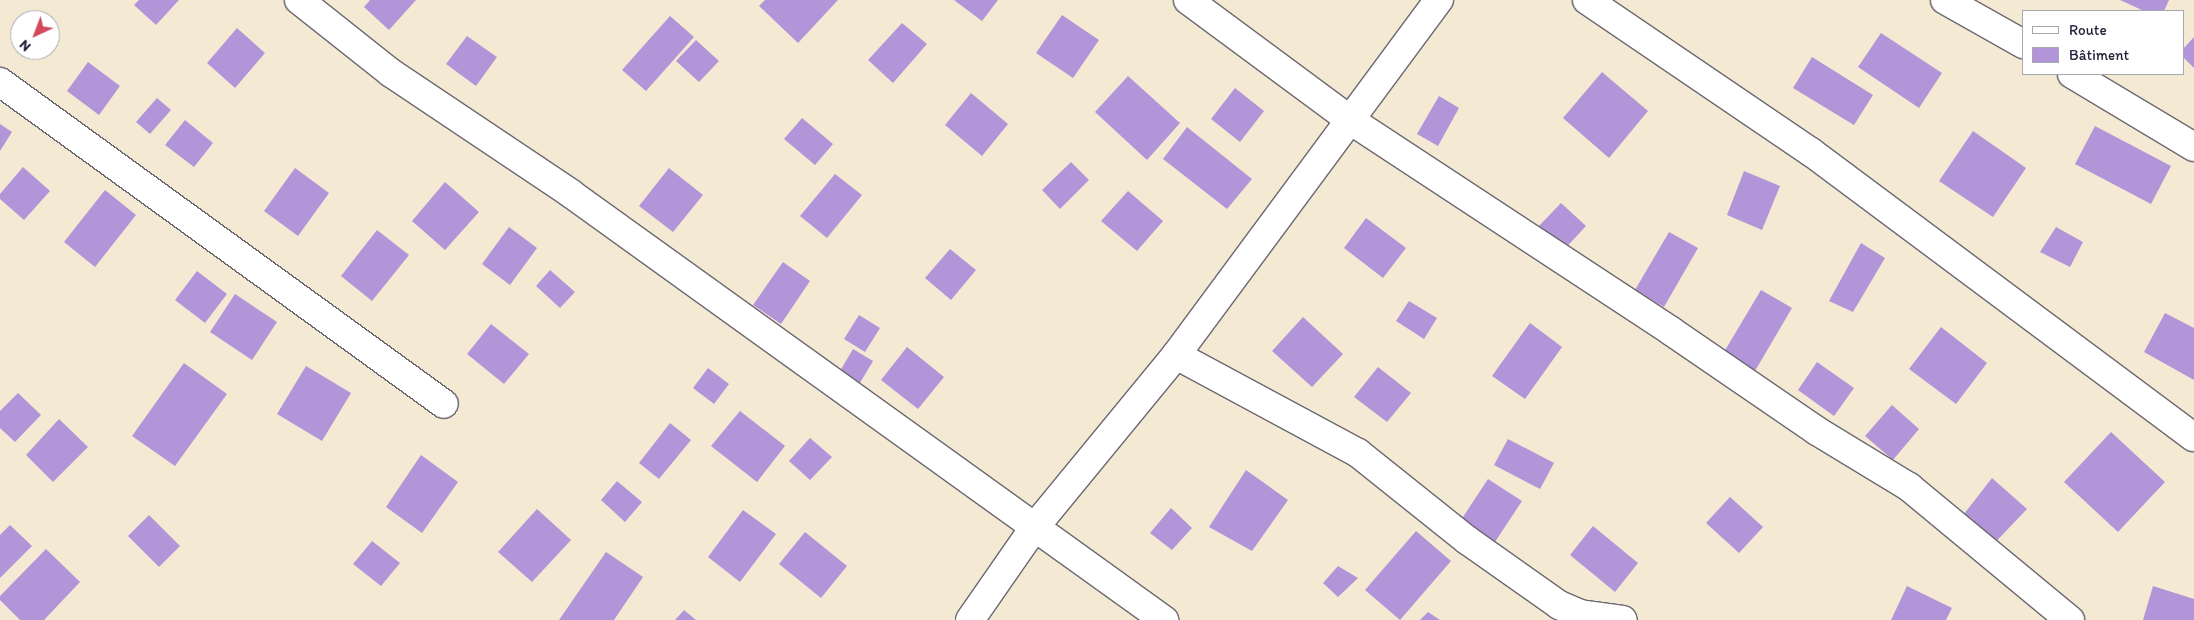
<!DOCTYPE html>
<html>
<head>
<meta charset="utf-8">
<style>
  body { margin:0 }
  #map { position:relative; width:2194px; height:620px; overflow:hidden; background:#f4ead4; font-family:Itim,sans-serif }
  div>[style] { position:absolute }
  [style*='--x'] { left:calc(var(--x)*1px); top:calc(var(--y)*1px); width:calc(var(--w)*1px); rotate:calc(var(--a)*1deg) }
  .building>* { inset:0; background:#b295d8 }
  .roads { filter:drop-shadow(1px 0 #6c6871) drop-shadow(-1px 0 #6c6871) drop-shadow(0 1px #6c6871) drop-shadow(0 -1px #6c6871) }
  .street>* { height:28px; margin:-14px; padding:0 14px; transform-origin:14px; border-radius:14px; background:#fff }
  span { translate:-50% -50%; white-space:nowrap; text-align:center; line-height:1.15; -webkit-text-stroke:4px #fff; paint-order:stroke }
  .legend { position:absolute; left:2022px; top:10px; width:162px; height:65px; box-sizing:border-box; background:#fff; border:1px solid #a7a7b1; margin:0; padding:6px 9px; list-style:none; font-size:15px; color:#22223b }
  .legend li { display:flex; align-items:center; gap:10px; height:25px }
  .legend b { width:25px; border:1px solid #a7a7b1 }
  .north { position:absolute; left:10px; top:10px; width:50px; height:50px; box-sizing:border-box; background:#fff; border:1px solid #a7a7b1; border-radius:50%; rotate:223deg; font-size:14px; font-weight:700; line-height:20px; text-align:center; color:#22223b }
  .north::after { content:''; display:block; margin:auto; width:18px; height:22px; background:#d1495b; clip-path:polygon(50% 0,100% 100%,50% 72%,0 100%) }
</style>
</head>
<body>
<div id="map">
  <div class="building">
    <i style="clip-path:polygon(139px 0,179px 0,156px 25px,134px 5px)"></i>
    <i style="clip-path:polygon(370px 0,416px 0,389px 30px,364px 7px)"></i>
    <i style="clip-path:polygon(765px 0,838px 0,798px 43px,759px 6px)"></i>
    <i style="clip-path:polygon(954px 0,998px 0,982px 21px)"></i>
    <i style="clip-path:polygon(2120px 0,2169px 0,2164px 11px,2144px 11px)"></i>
    <i style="clip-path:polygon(1062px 15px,1099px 40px,1073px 78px,1036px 53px)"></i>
    <i style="clip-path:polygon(670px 16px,694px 37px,646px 91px,622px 70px)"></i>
    <i style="clip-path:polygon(902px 23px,927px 44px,893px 83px,868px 60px)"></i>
    <i style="clip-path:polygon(237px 28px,265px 53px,235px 88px,207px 63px)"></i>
    <i style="clip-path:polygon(1881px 33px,1942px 73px,1919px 108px,1858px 67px)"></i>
    <i style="clip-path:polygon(467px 36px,497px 57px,476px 86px,446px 64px)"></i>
    <i style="clip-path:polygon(2194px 37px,2194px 68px,2183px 57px,2183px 49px)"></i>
    <i style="clip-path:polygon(696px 40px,719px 61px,699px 82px,676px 61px)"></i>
    <i style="clip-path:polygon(1812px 57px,1873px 95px,1854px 125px,1793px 88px)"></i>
    <i style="clip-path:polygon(88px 62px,120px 86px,99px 115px,67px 91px)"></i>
    <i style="clip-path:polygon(1602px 72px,1648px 111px,1609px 158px,1563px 118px)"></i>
    <i style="clip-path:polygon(1128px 76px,1180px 123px,1147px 160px,1095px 112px)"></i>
    <i style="clip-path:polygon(1235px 88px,1264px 111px,1240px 142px,1211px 119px)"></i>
    <i style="clip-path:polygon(971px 93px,1008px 124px,982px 156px,945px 125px)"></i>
    <i style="clip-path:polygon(1439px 96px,1459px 108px,1438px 146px,1417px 134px)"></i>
    <i style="clip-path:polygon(157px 98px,171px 110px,150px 134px,136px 122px)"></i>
    <i style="clip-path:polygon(802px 118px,833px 144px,815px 165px,784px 139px)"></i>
    <i style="clip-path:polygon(185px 120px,213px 143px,194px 167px,165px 145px)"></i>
    <i style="clip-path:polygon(0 124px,12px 132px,0 151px)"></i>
    <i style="clip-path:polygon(2095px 126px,2171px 166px,2151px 204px,2075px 164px)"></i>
    <i style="clip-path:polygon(1187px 127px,1252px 179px,1227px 209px,1163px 159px)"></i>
    <i style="clip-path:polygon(1973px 131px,2026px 168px,1993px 217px,1939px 181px)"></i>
    <i style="clip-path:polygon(1071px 162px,1089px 180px,1060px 209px,1042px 190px)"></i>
    <i style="clip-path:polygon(23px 167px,50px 191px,24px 220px,0 199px,0 194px)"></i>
    <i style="clip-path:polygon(295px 168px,329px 193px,298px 236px,264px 211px)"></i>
    <i style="clip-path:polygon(669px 168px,703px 195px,673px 232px,639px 206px)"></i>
    <i style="clip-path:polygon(1744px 171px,1780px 186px,1762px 230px,1727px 215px)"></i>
    <i style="clip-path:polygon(835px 174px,862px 195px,827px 238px,800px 216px)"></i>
    <i style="clip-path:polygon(445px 182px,479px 212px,445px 250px,412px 221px)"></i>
    <i style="clip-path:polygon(105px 190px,136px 215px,95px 267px,64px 242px)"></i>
    <i style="clip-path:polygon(1128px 191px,1163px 221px,1137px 251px,1101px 221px)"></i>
    <i style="clip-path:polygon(1561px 203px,1586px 226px,1561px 253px,1536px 229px)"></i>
    <i style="clip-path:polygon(1366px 218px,1406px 248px,1383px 278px,1344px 248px)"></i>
    <i style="clip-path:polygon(509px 227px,537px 248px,510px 285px,482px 264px)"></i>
    <i style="clip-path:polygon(2056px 227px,2083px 242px,2070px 267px,2040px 252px)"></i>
    <i style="clip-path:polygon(377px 230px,409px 255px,372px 301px,341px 276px)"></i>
    <i style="clip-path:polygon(1669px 232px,1698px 248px,1664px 307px,1635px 290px)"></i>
    <i style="clip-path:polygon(1861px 243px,1885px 258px,1853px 312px,1829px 301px)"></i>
    <i style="clip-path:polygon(950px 249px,976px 270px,951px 300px,925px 278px)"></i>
    <i style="clip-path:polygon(783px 262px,810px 281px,781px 324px,753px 305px)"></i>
    <i style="clip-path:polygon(550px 270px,575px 292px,560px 308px,536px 286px)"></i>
    <i style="clip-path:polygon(197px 271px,227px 294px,205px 323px,175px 300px)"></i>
    <i style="clip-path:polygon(1761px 290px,1792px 308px,1752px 376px,1721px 357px)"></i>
    <i style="clip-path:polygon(235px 294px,277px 322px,252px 360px,210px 332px)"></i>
    <i style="clip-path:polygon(1409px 301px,1437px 318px,1424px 339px,1396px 321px)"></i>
    <i style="clip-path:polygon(2165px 313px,2194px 328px,2194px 380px,2144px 352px)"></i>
    <i style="clip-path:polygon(859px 315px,880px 328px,865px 352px,844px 339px)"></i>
    <i style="clip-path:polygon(1303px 317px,1343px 354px,1312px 387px,1272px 351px)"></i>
    <i style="clip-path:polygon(1530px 323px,1562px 347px,1525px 399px,1492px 376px)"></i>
    <i style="clip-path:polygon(491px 324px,529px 354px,504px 384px,467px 354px)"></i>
    <i style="clip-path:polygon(1941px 327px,1987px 363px,1956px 404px,1909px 369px)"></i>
    <i style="clip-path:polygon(907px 347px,944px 377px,918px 409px,881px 380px)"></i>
    <i style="clip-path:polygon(853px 349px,873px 361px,854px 393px,834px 381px)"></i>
    <i style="clip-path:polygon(1817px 362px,1854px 388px,1834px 416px,1798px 390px)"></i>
    <i style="clip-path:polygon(184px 363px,227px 394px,175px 466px,132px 436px)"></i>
    <i style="clip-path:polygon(306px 366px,351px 393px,322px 441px,277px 414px)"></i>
    <i style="clip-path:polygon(1378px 367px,1411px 393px,1387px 422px,1354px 397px)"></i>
    <i style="clip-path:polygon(708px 368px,729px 384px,714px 404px,693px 388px)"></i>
    <i style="clip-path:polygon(18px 393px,41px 415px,15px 442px,0 428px,0 411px)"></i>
    <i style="clip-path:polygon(1892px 405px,1919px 429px,1893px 460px,1865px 436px)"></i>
    <i style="clip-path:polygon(740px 411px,785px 446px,757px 482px,711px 446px)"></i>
    <i style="clip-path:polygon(59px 419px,88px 447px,53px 482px,26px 455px)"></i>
    <i style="clip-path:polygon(670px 423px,691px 440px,659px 479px,639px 463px)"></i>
    <i style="clip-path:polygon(2111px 432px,2165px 482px,2118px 532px,2064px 482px)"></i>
    <i style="clip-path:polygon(810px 438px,832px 457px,810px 480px,789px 461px)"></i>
    <i style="clip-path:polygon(1508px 439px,1554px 463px,1540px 489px,1494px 465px)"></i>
    <i style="clip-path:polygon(421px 455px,458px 482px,422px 533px,386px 507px)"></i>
    <i style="clip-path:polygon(1246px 470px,1288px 500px,1252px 551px,1209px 527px)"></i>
    <i style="clip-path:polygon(1992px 478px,2027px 509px,1987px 551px,1957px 523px)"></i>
    <i style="clip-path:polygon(1488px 479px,1522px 501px,1489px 551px,1455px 529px)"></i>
    <i style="clip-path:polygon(617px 481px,642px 502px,625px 522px,601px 500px)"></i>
    <i style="clip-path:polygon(1730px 497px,1763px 527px,1739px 553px,1706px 523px)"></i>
    <i style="clip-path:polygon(1171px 508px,1192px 528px,1172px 550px,1150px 533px)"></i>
    <i style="clip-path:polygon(537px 509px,571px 540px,532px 582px,498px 552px)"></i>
    <i style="clip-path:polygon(743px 510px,776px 534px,740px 582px,708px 557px)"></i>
    <i style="clip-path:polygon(149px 515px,180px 546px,159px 567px,128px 536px)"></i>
    <i style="clip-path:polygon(10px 525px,32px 546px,0 578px,0 535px)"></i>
    <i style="clip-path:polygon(1593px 526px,1638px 563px,1615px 592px,1570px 555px)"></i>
    <i style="clip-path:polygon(1416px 531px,1451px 561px,1400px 620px,1365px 590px)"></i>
    <i style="clip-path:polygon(805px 532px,847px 566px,821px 598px,779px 564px)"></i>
    <i style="clip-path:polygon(372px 541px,400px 563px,381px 586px,353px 564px)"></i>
    <i style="clip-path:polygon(46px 549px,80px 582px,44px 620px,20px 620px,0 600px,0 596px)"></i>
    <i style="clip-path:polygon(606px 552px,643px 577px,614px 620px,559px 620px)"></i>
    <i style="clip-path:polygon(1338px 566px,1358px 578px,1338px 597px,1323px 583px)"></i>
    <i style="clip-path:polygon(1907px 586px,1952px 608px,1946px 620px,1891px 620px)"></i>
    <i style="clip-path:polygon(2153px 586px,2194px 599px,2194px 620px,2143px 620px)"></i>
    <i style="clip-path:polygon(684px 610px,696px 620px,675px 620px)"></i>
    <i style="clip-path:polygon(1428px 612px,1440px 620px,1420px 620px)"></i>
  </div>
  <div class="roads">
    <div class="street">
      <i style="--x:299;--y:0;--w:117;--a:38.4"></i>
      <i style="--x:391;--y:73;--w:216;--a:33.8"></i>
      <i style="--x:570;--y:193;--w:732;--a:35.71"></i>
      <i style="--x:1188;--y:0;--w:202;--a:36.5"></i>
      <i style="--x:1350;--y:120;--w:384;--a:33.3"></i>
      <i style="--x:1671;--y:331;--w:177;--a:34.4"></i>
      <i style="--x:1817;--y:431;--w:108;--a:31.3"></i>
      <i style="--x:1909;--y:487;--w:209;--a:39.6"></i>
      <i style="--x:1587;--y:0;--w:271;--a:34.2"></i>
      <i style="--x:1811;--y:152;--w:477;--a:36.7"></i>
      <i style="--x:1945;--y:0;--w:90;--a:29.4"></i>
      <i style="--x:2072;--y:74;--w:142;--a:30.9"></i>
      <i style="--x:0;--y:82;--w:548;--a:35.95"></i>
      <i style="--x:1176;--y:355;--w:207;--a:28.3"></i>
      <i style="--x:1358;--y:453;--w:139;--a:38.6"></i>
      <i style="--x:1467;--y:540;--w:113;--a:35.2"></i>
      <i style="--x:1559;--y:605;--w:23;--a:23"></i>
      <i style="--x:1580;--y:614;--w:43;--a:7.9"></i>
      <i style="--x:970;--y:620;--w:112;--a:-55.2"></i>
      <i style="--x:1034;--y:528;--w:224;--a:-50.6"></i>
      <i style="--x:1176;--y:355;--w:442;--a:-53.5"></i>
    </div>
  </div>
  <ul class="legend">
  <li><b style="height:6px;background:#fff"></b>Route</li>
  <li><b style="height:14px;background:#b295d8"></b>Bâtiment</li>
  </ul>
  <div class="north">N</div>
</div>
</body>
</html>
